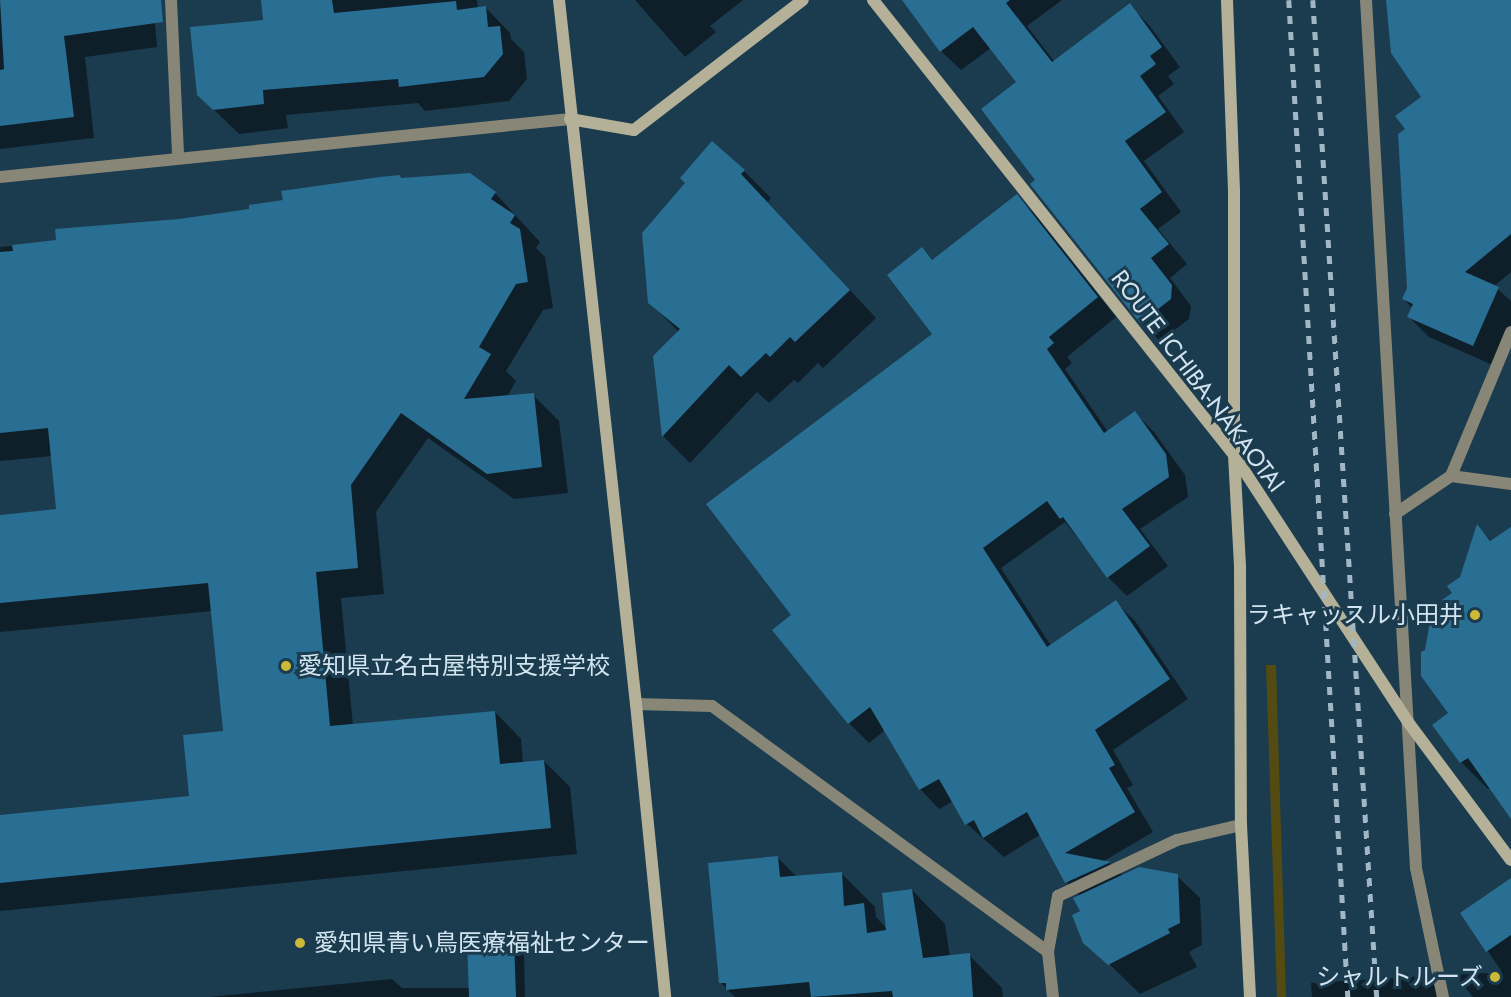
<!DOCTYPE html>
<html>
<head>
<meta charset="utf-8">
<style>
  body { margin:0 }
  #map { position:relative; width:1511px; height:997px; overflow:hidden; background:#1b3b4e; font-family:Jost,"Noto Sans JP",sans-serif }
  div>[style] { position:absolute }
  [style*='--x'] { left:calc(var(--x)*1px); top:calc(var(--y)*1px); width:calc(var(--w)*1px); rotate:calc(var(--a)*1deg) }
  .green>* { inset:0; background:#544b12 }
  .shadow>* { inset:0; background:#0007 }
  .building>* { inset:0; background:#296e93 }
  .street>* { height:12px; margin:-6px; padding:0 6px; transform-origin:6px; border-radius:6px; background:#888676 }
  .secondary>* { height:12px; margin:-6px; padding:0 6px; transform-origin:6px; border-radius:6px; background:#b5b199 }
  .rail>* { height:4.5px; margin-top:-2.25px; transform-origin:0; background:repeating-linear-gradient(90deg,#a1b7c5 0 8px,transparent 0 16px) }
  .dots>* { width:16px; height:16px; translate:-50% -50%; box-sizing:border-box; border:3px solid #1b3b4e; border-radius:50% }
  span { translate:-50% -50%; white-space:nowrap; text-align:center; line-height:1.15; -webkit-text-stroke:6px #1b3b4e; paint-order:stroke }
  .street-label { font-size:24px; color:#d2e4f0 }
  .poi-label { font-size:24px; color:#d2e4f0 }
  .right { translate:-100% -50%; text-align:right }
  .left { translate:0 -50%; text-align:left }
</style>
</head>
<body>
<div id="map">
  <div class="green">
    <i style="clip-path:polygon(1266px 665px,1276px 665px,1286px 997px,1277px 997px)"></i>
  </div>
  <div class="shadow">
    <i style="clip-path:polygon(0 0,153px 0,157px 47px,85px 57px,94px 138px,0 149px)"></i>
    <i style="clip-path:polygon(263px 0,477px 0,478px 9px,486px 8px,510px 33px,511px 39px,524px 52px,527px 79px,509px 101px,425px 111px,418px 103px,286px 115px,288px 128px,239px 134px,199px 95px,265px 21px)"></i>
    <i style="clip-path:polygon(635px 0,743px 0,710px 26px,716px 32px,685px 57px)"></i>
    <i style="clip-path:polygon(904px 0,1062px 0,1027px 26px,1054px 61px,1129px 5px,1149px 25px,1180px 67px,1168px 76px,1174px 84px,1158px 96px,1184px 132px,1144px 161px,1181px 212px,1158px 229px,1187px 264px,1170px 278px,1191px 306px,1189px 319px,1160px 341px,1141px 322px,1037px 180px,1018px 83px,991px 48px,961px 70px,941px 51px)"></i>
    <i style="clip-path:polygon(1389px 0,1511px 0,1511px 272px,1494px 286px,1511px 301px,1511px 328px,1495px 366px,1429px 337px,1408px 316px,1412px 308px,1404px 299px,1409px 288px,1407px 130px,1423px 98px)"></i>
    <i style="clip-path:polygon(744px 171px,771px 198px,768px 202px,876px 318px,823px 368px,818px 363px,798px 383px,794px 380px,769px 403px,757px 392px,690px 463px,663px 436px,655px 357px,679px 332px,649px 302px,643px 233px)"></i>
    <i style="clip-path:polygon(400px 177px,403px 180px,495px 193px,540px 242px,536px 248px,545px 257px,553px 308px,543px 310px,506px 371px,516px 381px,507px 397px,533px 395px,559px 421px,568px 493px,514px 499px,428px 438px,376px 512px,384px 594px,341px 598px,353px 726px,495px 712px,521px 739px,523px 763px,544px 761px,570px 787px,577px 854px,0 911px,0 816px,191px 797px,224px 732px,212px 611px,0 632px,0 516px,57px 511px,52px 456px,0 461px,0 247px,58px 242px,251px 210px)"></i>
    <i style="clip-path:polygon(1017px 196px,1036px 216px,1116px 317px,1067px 357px,1072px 363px,1065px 369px,1108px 432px,1135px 413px,1154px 432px,1185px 475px,1188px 497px,1140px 529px,1168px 566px,1127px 596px,1108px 577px,1065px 522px,1001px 568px,1051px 646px,1115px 602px,1135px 621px,1188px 699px,1113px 750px,1133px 785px,1127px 788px,1153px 832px,1102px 862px,1110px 863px,1123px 876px,1177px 876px,1200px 898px,1202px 945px,1189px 952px,1197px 967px,1140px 994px,1104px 959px,1082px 911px,1080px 896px,1067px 882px,1041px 834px,1004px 857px,967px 824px,953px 801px,939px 809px,920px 789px,885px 730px,869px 743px,849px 723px,774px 631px,793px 616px,934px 335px,921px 249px,934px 261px)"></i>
    <i style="clip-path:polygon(1478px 527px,1492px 542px,1511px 529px,1511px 817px,1491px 788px,1488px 789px,1461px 762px,1450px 714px,1426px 651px,1450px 610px)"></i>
    <i style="clip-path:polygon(778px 858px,797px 877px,842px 874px,875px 907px,876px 917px,887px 929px,912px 890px,945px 924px,950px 957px,969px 955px,1002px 988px,1003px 997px,735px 997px,721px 983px)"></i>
    <i style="clip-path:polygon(1511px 899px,1511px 997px,1473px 997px,1455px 975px,1502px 972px,1462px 913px)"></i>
    <i style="clip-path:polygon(514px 941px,524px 952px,525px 997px,209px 997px,392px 979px,402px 988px,470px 988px)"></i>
    <i style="clip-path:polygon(1425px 976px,1446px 997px,1312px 997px,1311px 983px)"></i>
  </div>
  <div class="building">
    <i style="clip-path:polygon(0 0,161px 0,163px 22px,64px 36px,74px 117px,0 126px,0 70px,4px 69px)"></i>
    <i style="clip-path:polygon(261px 0,332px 0,334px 13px,456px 1px,457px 10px,486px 6px,488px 27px,500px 26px,503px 54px,484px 77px,399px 87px,398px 79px,263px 90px,264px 104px,213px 110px,197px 95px,190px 27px,263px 20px)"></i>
    <i style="clip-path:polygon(902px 0,1010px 0,1006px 3px,1052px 62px,1130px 3px,1162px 47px,1150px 56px,1156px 64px,1140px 76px,1166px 112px,1125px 141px,1162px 192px,1140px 209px,1169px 244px,1151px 258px,1172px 285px,1171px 299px,1140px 323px,1030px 184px,1035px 180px,981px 109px,1016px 82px,973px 27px,940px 52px)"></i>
    <i style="clip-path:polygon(1386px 0,1511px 0,1511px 234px,1465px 272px,1499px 287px,1473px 346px,1407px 317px,1413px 304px,1402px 299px,1407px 288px,1398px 134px,1405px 129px,1395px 116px,1421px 97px,1391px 53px)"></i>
    <i style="clip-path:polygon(712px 141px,745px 170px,741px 174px,850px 290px,795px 342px,790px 337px,770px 357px,766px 353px,741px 377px,729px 365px,662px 437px,653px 356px,680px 329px,648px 303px,642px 233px,685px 183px,680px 178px)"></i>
    <i style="clip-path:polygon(470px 173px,496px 192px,491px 199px,515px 215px,510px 223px,520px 229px,528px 282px,516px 284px,479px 347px,491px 354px,464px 399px,534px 393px,542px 467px,487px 474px,401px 413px,351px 485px,358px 568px,316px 572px,330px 726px,495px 711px,500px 764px,544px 760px,551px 828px,0 883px,0 815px,189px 796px,183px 735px,223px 731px,208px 583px,0 603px,0 515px,56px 509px,48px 428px,0 433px,0 252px,13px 251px,12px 245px,56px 240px,55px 229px,179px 219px,249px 209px,249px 205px,283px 200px,281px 191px,380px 177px,400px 175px,401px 178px)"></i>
    <i style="clip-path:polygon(1017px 194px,1098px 297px,1049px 337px,1054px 343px,1047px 349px,1104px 433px,1135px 411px,1166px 454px,1169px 477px,1122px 509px,1150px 546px,1107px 578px,1063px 517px,1060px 519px,1047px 501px,983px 548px,1047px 647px,1116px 600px,1170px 679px,1095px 730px,1115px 765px,1109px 768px,1135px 812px,1065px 853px,1111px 862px,1065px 883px,1027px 812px,983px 838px,974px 820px,965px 825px,939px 779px,919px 790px,870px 707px,848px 724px,772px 630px,791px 615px,706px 504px,932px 334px,887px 275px,922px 247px,932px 260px)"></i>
    <i style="clip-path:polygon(1477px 524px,1490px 541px,1511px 527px,1511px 819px,1468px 758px,1460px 763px,1432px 725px,1448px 713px,1421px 676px,1421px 652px,1425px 650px,1430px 621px,1448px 610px,1442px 600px,1452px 593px,1447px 586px,1460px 577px)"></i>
    <i style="clip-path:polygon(778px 856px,780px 877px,842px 872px,844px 906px,864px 903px,867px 933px,886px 930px,882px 893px,912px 889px,923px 958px,970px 953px,973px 997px,893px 997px,892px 991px,811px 997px,809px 982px,726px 990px,726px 983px,719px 983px,708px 863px)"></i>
    <i style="clip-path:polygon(1139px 867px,1178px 874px,1180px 923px,1168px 929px,1170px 933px,1108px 965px,1083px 943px,1072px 915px,1080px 911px,1073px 898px)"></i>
    <i style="clip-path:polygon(1511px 878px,1511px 935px,1486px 952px,1460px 913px)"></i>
    <i style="clip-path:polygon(467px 940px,514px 940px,516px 997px,469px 997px)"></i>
  </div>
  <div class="street">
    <i style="--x:171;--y:0;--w:157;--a:87.4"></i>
    <i style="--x:1366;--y:0;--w:869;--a:86.7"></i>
    <i style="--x:1416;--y:868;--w:132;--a:78.2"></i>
    <i style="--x:0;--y:177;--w:573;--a:-5.81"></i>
    <i style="--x:1451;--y:476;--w:61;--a:7.6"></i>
    <i style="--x:1395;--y:514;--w:68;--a:-34.2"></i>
    <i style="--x:1451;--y:476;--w:156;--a:-67.4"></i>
    <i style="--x:636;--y:704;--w:76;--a:1.5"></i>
    <i style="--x:712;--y:706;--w:416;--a:36.2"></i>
    <i style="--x:1048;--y:952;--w:45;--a:83.7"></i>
    <i style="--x:1048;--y:952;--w:57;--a:-79.9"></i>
    <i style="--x:1058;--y:896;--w:132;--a:-25.2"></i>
    <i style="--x:1177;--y:840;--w:66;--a:-13.2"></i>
  </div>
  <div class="secondary">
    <i style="--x:559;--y:0;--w:708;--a:83.76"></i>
    <i style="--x:636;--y:704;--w:294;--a:84.3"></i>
    <i style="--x:873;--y:0;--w:581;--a:51.57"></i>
    <i style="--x:1234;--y:455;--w:319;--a:56.9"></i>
    <i style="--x:1408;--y:722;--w:172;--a:53.3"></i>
    <i style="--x:1227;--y:0;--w:190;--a:87.9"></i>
    <i style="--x:1234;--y:190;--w:265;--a:90"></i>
    <i style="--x:1234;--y:455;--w:112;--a:86.9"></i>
    <i style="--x:1240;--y:567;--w:258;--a:89.8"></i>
    <i style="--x:1241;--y:825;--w:172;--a:87"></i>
    <i style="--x:570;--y:119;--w:65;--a:9.8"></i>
    <i style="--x:634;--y:130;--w:213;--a:-37.6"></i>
  </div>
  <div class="rail">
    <i style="--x:1289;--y:0;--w:999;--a:86.61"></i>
    <i style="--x:1313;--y:0;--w:999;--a:86.33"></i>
  </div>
  <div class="dots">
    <i style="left:1475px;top:615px;background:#cdb938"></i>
    <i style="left:286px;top:666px;background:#cdb938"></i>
    <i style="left:300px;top:943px;background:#cdb938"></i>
    <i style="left:1495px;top:977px;background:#cdb938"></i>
  </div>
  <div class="street-label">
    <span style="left:1198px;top:381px;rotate:53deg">ROUTE ICHIBA-NAKAOTAI</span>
  </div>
  <div class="poi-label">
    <span class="right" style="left:1463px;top:615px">ラキャッスル小田井</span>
    <span class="left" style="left:298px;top:666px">愛知県立名古屋特別支援学校</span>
    <span class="left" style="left:314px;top:943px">愛知県青い鳥医療福祉センター</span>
    <span class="right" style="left:1483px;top:977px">シャルトルーズ</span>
  </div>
</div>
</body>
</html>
